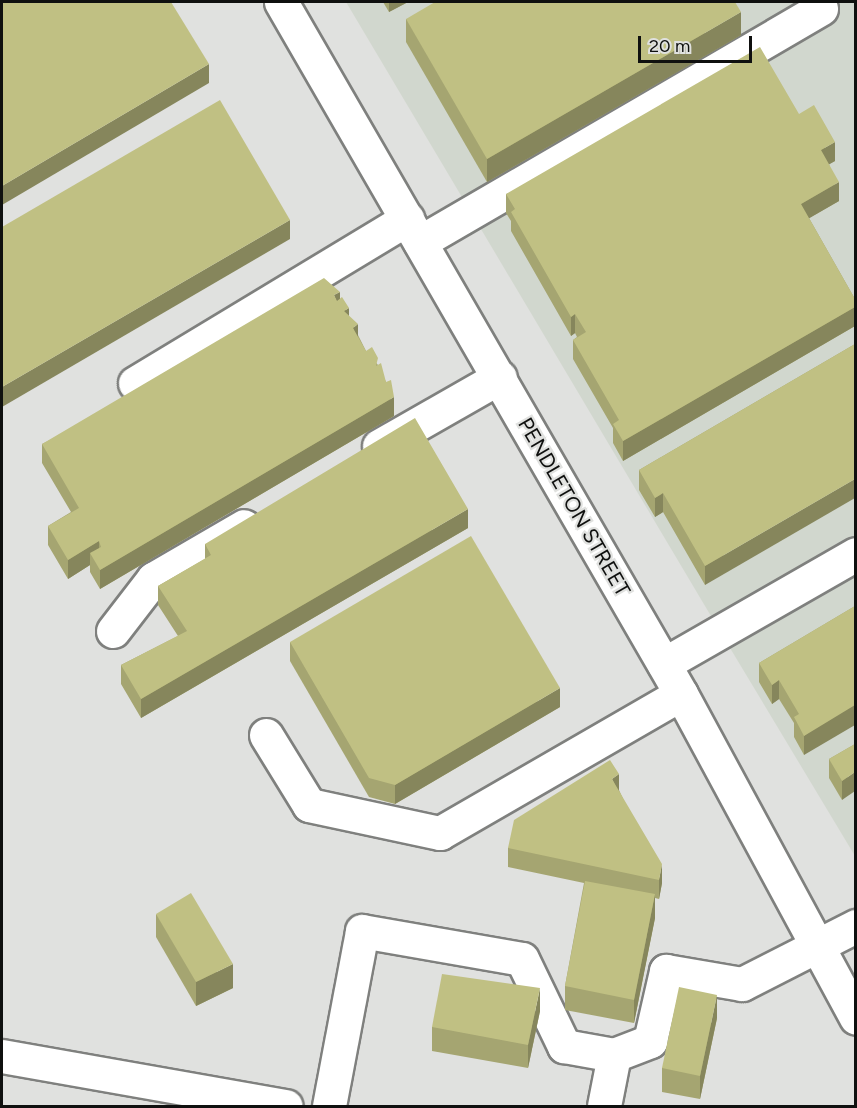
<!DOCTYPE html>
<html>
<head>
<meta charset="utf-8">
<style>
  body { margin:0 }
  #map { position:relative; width:857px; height:1108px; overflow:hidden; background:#e0e1df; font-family:Figtree,sans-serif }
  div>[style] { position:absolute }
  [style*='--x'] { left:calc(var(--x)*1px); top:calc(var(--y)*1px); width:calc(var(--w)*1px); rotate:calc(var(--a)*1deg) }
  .built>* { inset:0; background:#d1d7ce }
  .roads { filter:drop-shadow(2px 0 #7f807e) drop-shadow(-2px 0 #7f807e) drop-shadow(0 2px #7f807e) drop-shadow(0 -2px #7f807e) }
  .minor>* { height:33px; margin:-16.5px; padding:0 16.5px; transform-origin:16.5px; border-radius:16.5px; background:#fff }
  .major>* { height:33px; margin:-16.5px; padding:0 16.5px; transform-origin:16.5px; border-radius:16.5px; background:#fff }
  .wall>* { inset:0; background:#a5a571 }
  .shaded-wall>* { inset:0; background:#86865c }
  .building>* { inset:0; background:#c0c083 }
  span { translate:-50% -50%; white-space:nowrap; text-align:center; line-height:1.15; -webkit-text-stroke:4.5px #e0e1df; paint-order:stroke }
  .street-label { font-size:21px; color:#0f100f }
  .frame { position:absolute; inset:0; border:3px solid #0f100f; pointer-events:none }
  .scale { position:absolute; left:638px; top:36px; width:114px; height:27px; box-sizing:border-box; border:3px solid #0f100f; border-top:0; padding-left:8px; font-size:18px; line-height:21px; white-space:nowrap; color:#0f100f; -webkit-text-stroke:4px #e0e1df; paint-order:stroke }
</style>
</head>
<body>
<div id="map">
  <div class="built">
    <i style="clip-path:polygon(346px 2px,855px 2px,855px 856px,727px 643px)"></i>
  </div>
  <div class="roads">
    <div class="minor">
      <i style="--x:281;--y:2;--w:799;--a:59.97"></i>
      <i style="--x:681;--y:694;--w:368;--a:61.6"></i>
      <i style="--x:420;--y:242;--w:464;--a:-30.2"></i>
      <i style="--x:135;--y:383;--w:318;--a:-31.1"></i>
      <i style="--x:379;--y:446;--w:139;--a:-29.7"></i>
      <i style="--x:113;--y:631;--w:66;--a:-52.4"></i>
      <i style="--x:153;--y:579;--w:105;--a:-30.2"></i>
      <i style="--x:664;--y:664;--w:221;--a:-29.8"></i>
      <i style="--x:266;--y:735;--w:82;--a:58.4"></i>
      <i style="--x:309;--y:805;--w:134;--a:12.1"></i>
      <i style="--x:440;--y:833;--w:278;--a:-30"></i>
      <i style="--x:329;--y:1106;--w:178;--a:-79.3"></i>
      <i style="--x:362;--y:931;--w:162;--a:9.9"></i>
      <i style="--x:522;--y:959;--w:97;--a:64.2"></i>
      <i style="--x:564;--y:1046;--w:51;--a:10.2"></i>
      <i style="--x:604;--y:1106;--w:52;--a:-78.9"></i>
      <i style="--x:614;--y:1055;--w:39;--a:-21"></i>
      <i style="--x:650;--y:1041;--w:72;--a:-77.1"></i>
      <i style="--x:666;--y:971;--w:77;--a:9.7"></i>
      <i style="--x:742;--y:984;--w:128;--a:-27"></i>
    </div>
    <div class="major">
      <i style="--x:2;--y:1056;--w:288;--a:10"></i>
    </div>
  </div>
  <div class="wall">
    <i style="clip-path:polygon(383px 2px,408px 2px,389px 12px)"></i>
    <i style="clip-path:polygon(406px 19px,741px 35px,487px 182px,406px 42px)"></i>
    <i style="clip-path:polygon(799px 114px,835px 161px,829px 164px,839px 201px,809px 218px,855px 299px,855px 326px,623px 461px,613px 443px,613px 428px,573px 359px,573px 340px,577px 337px,575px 333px,571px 336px,511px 231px,511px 221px,506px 213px,506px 194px)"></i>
    <i style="clip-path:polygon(340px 299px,366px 351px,378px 365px,386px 382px,394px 416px,100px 589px,90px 572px,90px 565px,68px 579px,48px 545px,48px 526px,71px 512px,42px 463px,42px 444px)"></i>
    <i style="clip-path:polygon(855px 344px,705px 585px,663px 512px,655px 517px,639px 490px,639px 470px)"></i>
    <i style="clip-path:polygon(468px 528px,141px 718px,121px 684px,121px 665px,178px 636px,158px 605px,158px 586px,205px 559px,205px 544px)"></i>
    <i style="clip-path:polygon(855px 606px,804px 755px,794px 737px,794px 723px,779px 699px,772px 704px,759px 682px,759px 663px)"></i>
    <i style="clip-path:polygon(290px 642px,560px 707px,395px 804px,369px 797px,290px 661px)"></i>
    <i style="clip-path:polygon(855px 744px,842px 800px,829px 778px,829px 759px)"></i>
    <i style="clip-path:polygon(619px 790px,662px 883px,659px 899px,655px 898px,655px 918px,634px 1023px,565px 1010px,565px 986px,584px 883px,508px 867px,508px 848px)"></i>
    <i style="clip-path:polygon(156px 914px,233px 988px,196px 1006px,156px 937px)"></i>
    <i style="clip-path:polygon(540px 1011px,528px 1068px,432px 1051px,432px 1027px)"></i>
    <i style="clip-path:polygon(717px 1018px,700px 1099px,662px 1092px,662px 1068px)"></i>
  </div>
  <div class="shaded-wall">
    <i style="clip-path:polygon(389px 2px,408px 2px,389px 12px)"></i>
    <i style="clip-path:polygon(741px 12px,741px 35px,487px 182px,487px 159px)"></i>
    <i style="clip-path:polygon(209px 64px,209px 83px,2px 205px,2px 186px)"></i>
    <i style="clip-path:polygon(835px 142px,835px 161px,821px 169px,821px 150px)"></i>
    <i style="clip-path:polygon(839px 182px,839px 201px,801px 223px,801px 204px)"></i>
    <i style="clip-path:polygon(290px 220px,290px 239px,2px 407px,2px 387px)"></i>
    <i style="clip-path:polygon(340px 292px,340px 311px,334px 295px)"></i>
    <i style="clip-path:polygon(855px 307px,855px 326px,623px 461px,623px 441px)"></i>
    <i style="clip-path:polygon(349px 308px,349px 327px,344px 311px)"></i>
    <i style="clip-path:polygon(575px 314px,575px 333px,571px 336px,571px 317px)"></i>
    <i style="clip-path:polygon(358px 324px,358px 343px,353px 328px)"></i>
    <i style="clip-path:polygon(394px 397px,394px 416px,100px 589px,100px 570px)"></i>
    <i style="clip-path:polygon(855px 479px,855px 498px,705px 585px,705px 566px)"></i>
    <i style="clip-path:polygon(663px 493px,663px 512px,655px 517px,655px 498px)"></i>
    <i style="clip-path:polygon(468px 509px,468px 528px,141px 718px,141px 699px)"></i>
    <i style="clip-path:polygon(99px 541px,99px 561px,90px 553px,90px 565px,68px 579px,68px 560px)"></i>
    <i style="clip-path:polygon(779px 680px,779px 699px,772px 704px,772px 685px)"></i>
    <i style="clip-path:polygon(560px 688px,560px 707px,395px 804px,395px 785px)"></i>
    <i style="clip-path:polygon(855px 691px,855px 725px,804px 755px,804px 736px)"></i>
    <i style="clip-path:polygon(855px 772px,855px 791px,842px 800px,842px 781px)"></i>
    <i style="clip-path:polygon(619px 774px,619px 794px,612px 779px)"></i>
    <i style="clip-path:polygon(662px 864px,662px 883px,659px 899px,659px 880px)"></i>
    <i style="clip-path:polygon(655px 894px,655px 918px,634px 1023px,634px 1000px)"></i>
    <i style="clip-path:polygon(233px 964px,233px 988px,196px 1006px,196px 982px)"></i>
    <i style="clip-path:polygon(540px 988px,540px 1011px,528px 1068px,528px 1045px)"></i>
    <i style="clip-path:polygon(717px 995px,717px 1018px,700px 1099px,700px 1076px)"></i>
  </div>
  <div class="building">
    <i style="clip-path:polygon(2px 2px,171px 2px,209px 64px,2px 186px)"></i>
    <i style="clip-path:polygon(435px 2px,735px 2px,741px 12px,487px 159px,406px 19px)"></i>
    <i style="clip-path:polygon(760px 47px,799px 114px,814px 105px,835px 142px,821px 150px,839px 182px,801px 204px,855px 299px,855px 307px,623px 441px,613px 424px,619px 420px,573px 340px,586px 332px,575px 314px,571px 317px,511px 212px,515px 209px,506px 194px)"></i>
    <i style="clip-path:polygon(220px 100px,290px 220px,2px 387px,2px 227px)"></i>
    <i style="clip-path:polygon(324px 278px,340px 292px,334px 295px,337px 301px,342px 297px,349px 308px,344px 311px,358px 324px,353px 328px,366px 351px,372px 347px,378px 358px,376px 366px,381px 363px,386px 382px,391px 380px,394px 397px,100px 570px,90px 553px,101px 547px,99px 541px,68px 560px,48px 526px,79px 508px,42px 444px)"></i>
    <i style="clip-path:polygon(855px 344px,855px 479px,705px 566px,663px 493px,655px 498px,639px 470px)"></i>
    <i style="clip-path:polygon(415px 418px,468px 509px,141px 699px,121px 665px,187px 631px,158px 586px,211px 555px,205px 544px)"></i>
    <i style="clip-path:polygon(471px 536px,560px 688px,395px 785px,369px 778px,290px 642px)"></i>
    <i style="clip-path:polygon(855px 606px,855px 691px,854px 692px,855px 695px,855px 705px,804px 736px,794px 717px,799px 714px,779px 680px,772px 685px,759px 663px)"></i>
    <i style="clip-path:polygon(855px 744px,855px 772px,842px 781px,829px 759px)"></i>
    <i style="clip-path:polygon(610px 760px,619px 774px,612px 779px,662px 864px,659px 880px,508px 848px,514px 820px)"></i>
    <i style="clip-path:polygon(585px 881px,655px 894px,634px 1000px,565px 986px)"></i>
    <i style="clip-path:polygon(191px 893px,233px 964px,196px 982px,156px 914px)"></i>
    <i style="clip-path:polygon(442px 974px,540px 988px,528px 1045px,432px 1027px)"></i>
    <i style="clip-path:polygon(679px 987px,717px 995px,700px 1076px,662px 1068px)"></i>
  </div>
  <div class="street-label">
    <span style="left:574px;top:507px;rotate:60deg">PENDLETON STREET</span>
  </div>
  <div class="frame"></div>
  <div class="scale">20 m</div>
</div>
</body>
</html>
